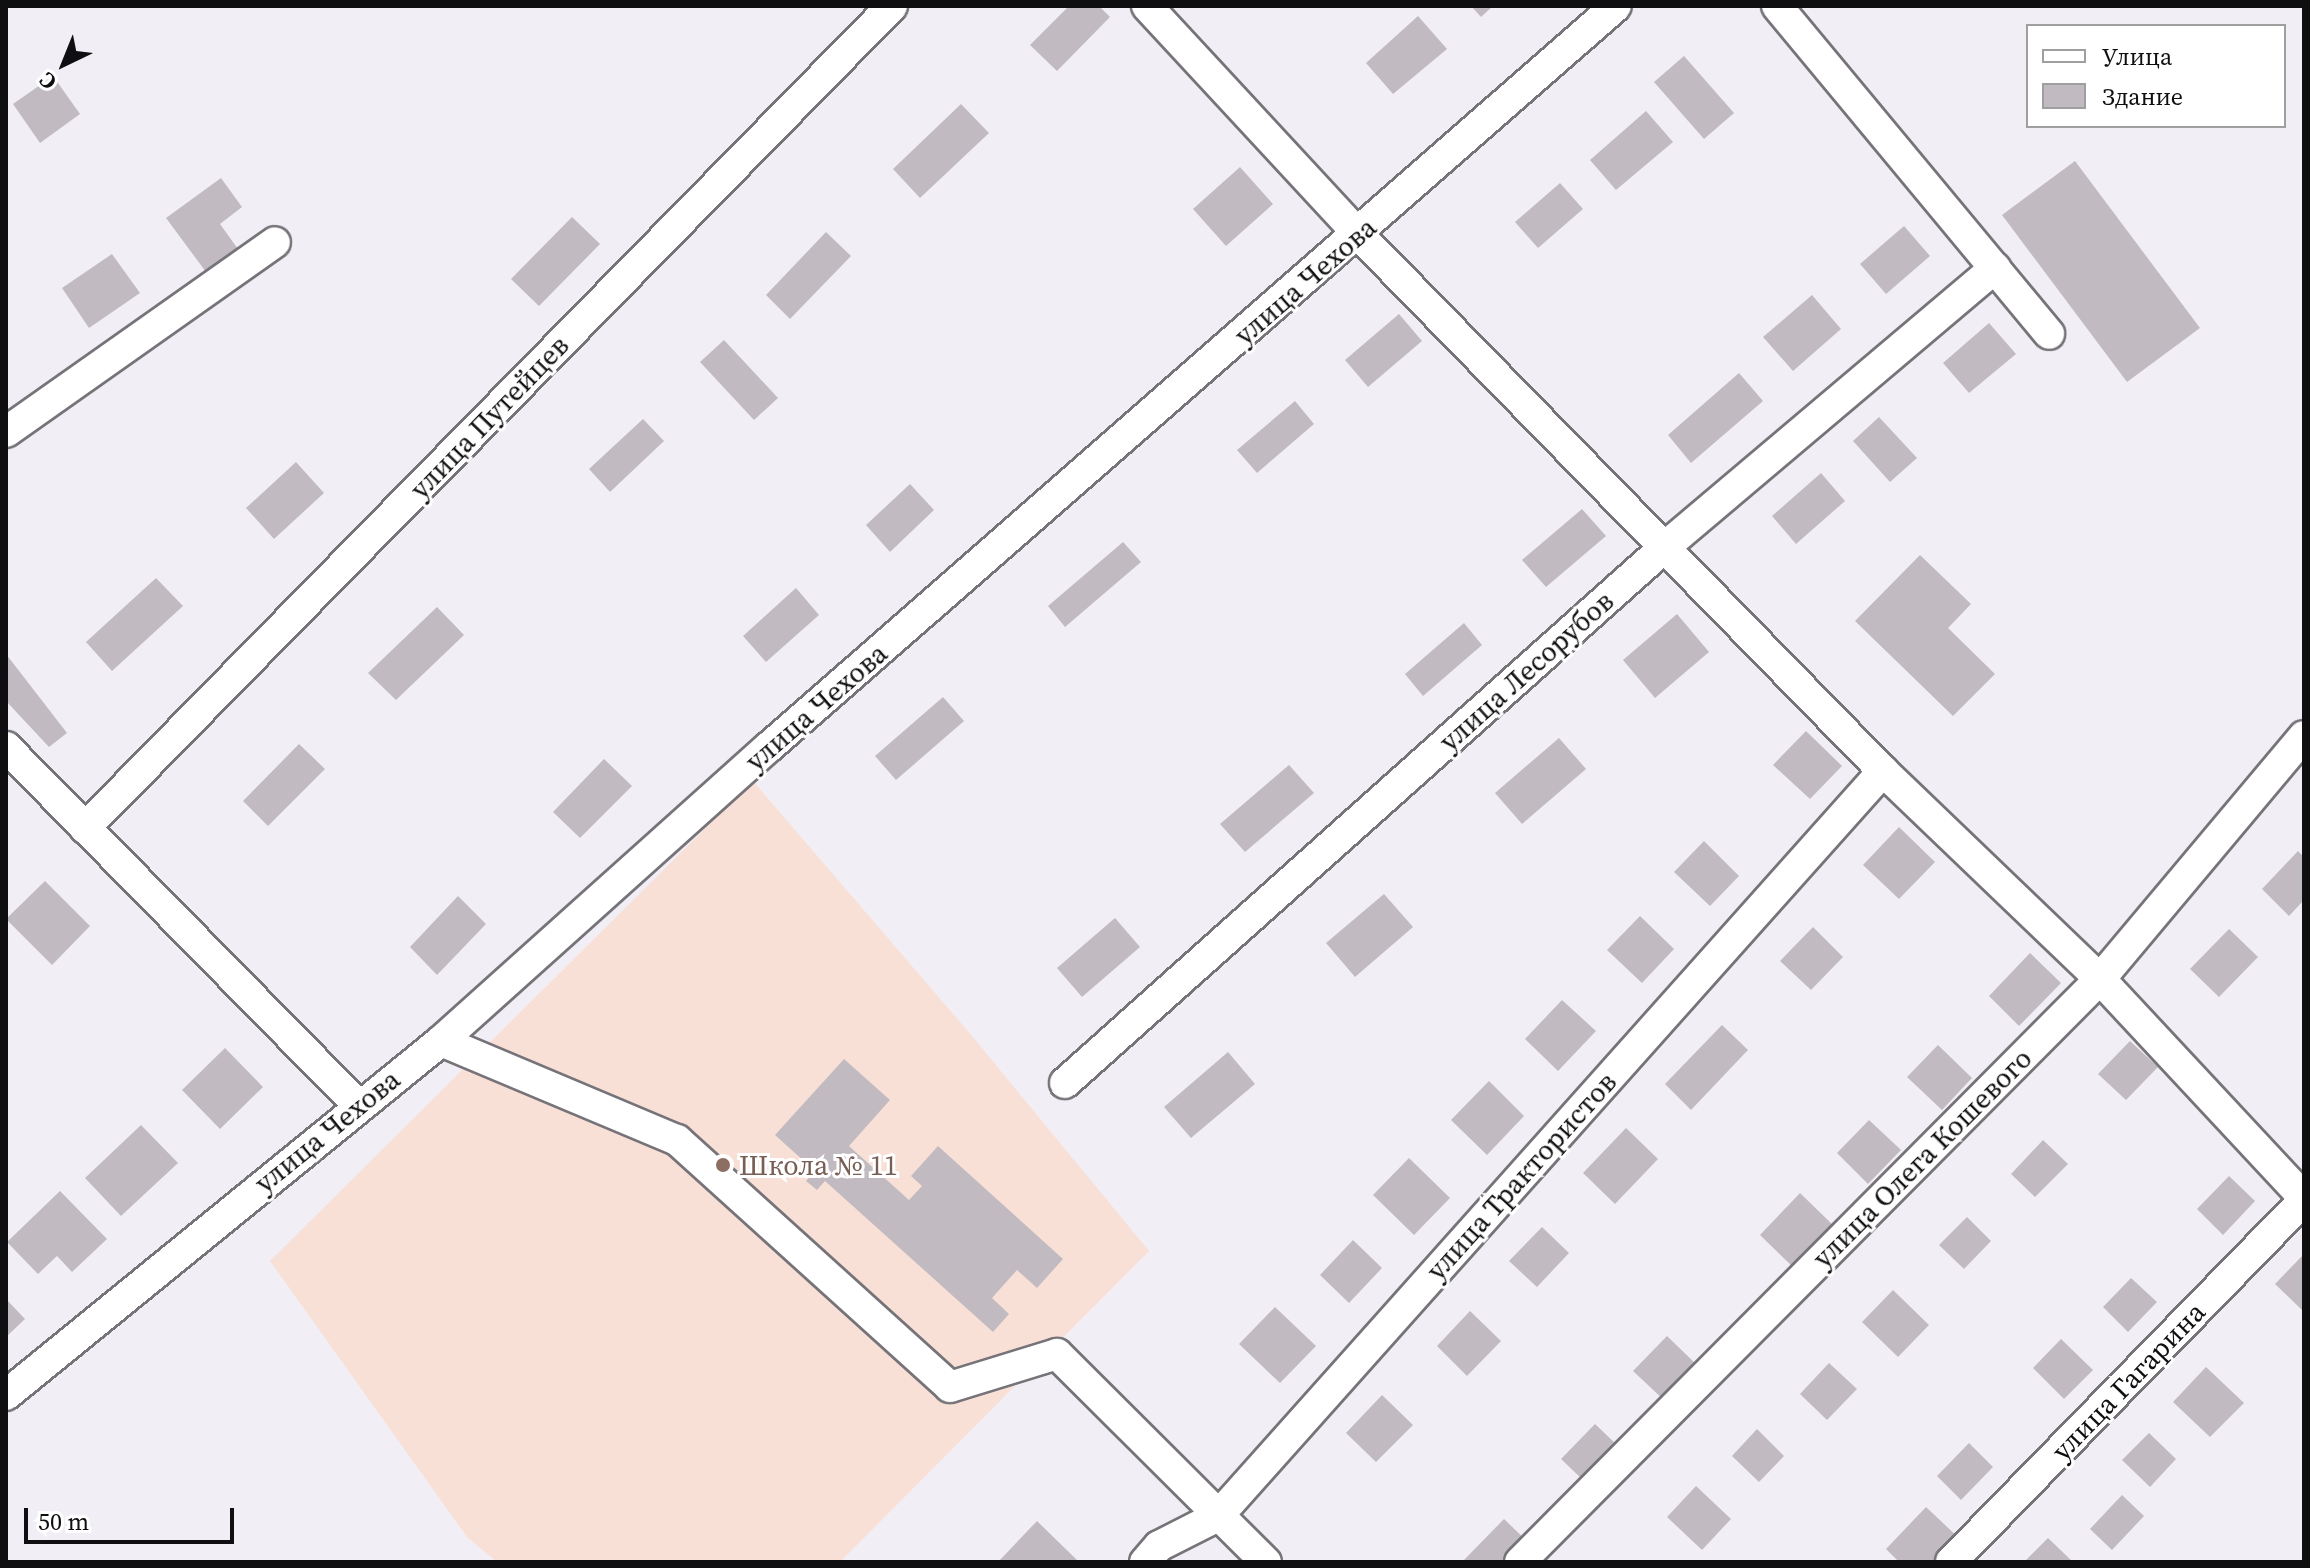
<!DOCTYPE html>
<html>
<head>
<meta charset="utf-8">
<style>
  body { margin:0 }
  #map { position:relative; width:2310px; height:1568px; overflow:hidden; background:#f2eef5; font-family:"Source Serif 4",serif }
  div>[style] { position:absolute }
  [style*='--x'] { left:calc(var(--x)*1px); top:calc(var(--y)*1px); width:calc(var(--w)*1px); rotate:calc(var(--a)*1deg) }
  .education>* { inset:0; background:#f9e0d7 }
  .building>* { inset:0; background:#c1bbc1 }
  .roads { filter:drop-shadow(2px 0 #767379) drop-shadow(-2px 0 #767379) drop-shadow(0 2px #767379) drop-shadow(0 -2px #767379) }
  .minor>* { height:30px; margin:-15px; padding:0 15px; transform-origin:15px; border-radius:15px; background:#fff }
  .dots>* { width:22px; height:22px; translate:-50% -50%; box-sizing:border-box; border:4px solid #fff; border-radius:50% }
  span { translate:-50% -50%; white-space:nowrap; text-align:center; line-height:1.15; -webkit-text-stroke:6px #fff; paint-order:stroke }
  .street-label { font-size:28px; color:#0f0e10 }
  .education-label { font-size:28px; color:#785e54 }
  .left { translate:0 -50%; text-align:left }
  .frame { position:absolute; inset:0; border:8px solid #0f0e10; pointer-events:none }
  .legend { position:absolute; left:2026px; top:24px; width:260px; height:104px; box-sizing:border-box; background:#fff; border:2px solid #9f9f9f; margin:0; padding:10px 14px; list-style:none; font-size:24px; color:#0f0e10 }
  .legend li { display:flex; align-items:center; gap:16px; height:40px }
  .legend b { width:40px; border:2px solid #9f9f9f }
  .north { position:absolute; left:24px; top:24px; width:80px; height:80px; -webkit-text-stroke:6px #fff; paint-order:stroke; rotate:223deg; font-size:22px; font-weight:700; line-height:32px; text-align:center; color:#0f0e10 }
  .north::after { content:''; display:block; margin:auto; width:28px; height:36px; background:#0f0e10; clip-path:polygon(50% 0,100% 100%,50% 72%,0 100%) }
  .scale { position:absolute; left:24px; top:1508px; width:210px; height:36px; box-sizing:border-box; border:4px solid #0f0e10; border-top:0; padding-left:10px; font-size:24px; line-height:28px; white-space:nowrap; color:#0f0e10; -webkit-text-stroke:6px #fff; paint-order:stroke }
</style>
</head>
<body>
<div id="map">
  <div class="education">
    <i style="clip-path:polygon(753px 781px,972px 1036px,1149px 1251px,840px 1562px,497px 1562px,467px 1537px,270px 1261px)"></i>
  </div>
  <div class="building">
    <i style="clip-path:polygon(1069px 6px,1099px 6px,1110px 17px,1057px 71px,1030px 45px)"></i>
    <i style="clip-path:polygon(1471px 6px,1493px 6px,1481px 17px)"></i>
    <i style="clip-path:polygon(1418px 16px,1447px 49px,1393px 94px,1366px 63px)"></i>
    <i style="clip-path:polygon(1684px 56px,1734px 113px,1704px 139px,1654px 82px)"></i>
    <i style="clip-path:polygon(53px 76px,80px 114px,40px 143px,13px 104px)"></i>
    <i style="clip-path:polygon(961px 104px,989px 133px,920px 198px,893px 169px)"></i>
    <i style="clip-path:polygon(1646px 111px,1673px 142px,1616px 190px,1590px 160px)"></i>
    <i style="clip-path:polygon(2075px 161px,2200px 328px,2127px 382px,2002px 215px)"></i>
    <i style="clip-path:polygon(1240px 167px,1273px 204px,1226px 246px,1193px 209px)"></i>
    <i style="clip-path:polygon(221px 178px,242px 207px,220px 224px,238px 249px,206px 272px,166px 218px)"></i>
    <i style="clip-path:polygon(1560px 183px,1583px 209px,1538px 248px,1515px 222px)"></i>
    <i style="clip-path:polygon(572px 217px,600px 244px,539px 306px,511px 279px)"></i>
    <i style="clip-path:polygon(1904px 226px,1930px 256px,1886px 294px,1860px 264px)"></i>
    <i style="clip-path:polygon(826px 232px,851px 256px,790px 319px,766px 295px)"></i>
    <i style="clip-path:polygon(112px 254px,140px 293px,89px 328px,62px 288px)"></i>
    <i style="clip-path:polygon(1812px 295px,1841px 329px,1793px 371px,1763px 337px)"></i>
    <i style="clip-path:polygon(1399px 314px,1422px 341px,1368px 387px,1345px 360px)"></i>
    <i style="clip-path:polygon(1989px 323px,2016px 354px,1969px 393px,1943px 363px)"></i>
    <i style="clip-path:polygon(724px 340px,778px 398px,754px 420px,700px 362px)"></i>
    <i style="clip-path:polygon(1739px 373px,1763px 401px,1691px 463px,1668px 435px)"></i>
    <i style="clip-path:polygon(1295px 401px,1314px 424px,1257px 473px,1237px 450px)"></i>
    <i style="clip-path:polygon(1879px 417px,1917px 458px,1890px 482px,1853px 441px)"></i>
    <i style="clip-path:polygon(643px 419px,664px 441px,610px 492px,589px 469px)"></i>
    <i style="clip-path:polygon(296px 462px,324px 493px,274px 539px,246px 508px)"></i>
    <i style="clip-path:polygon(1821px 473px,1845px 501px,1796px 544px,1772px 516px)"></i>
    <i style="clip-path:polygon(910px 484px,934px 510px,890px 552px,866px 525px)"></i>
    <i style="clip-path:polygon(1582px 509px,1606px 536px,1546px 587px,1522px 560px)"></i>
    <i style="clip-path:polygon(1123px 542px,1141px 562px,1065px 627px,1048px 606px)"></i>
    <i style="clip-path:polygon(1920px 555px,1971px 604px,1948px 628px,1995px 674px,1953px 716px,1855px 621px)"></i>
    <i style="clip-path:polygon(156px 578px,183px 606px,112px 671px,86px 642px)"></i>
    <i style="clip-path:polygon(796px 588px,819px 615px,766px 662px,743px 636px)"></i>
    <i style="clip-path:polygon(437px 607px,464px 635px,396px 700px,368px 673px)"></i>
    <i style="clip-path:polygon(1677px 614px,1709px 652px,1655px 698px,1623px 660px)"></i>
    <i style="clip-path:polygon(1464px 623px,1482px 645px,1423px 696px,1405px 674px)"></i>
    <i style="clip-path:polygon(6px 654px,67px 733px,49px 747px,6px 701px)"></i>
    <i style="clip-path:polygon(943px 697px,964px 721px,896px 780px,875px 756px)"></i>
    <i style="clip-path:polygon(1806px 731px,1842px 766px,1810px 799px,1773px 765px)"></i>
    <i style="clip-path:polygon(1559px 738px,1586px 769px,1522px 824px,1495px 793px)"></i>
    <i style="clip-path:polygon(299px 744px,325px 769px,268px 826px,243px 801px)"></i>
    <i style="clip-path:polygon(604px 759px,632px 786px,580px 838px,553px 812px)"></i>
    <i style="clip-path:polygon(1289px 765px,1314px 793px,1245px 852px,1220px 824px)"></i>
    <i style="clip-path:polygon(1899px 827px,1935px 862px,1899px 899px,1863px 865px)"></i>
    <i style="clip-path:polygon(1704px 841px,1739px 876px,1710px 906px,1674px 872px)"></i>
    <i style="clip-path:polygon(2298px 851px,2304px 857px,2304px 900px,2289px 916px,2262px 889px)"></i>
    <i style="clip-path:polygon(45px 881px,90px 926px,52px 965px,6px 919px)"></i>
    <i style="clip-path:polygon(1384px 894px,1413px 927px,1355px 977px,1326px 943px)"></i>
    <i style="clip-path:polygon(458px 896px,486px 924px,437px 975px,410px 947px)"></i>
    <i style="clip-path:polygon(1640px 916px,1674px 949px,1642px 983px,1607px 950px)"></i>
    <i style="clip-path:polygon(1115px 918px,1140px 947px,1082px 997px,1057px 968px)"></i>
    <i style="clip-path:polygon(1813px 927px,1843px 957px,1811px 990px,1780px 961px)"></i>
    <i style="clip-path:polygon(2229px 929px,2258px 957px,2219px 997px,2190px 969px)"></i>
    <i style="clip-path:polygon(2030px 953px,2061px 983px,2019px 1026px,1989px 996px)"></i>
    <i style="clip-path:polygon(1562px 1000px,1596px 1031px,1558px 1071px,1525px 1039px)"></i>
    <i style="clip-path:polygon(1722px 1025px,1748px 1050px,1691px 1110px,1665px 1084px)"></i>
    <i style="clip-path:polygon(2130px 1041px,2158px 1067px,2126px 1100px,2098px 1074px)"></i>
    <i style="clip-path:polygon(1938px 1045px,1972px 1078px,1942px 1110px,1907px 1077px)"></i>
    <i style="clip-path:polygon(225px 1048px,263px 1087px,220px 1129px,182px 1090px)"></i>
    <i style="clip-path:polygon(1228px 1052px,1255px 1084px,1191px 1138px,1164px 1107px)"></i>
    <i style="clip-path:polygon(844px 1059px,890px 1100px,849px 1146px,909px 1200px,922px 1186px,911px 1176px,938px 1146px,1063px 1259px,1037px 1288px,1017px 1270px,992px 1298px,1009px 1314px,993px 1332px,825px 1181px,817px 1190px,806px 1181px,815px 1171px,775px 1135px)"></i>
    <i style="clip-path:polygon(1489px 1081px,1524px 1116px,1487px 1155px,1451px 1120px)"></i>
    <i style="clip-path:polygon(1869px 1120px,1901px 1150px,1868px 1184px,1837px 1153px)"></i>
    <i style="clip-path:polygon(141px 1125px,178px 1163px,121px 1216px,85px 1178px)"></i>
    <i style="clip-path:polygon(1626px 1128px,1658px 1159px,1615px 1204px,1583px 1173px)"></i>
    <i style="clip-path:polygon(2043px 1140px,2068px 1164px,2035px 1197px,2011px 1174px)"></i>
    <i style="clip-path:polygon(1409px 1158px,1450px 1198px,1414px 1235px,1373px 1195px)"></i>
    <i style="clip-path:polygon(2229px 1176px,2255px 1201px,2223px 1235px,2197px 1209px)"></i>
    <i style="clip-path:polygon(60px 1191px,107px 1239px,72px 1272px,57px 1256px,38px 1274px,7px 1242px)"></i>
    <i style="clip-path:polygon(1800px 1193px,1836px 1228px,1796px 1270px,1760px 1235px)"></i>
    <i style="clip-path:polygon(1967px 1217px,1991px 1241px,1964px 1269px,1939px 1245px)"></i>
    <i style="clip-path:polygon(1542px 1227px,1569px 1253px,1537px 1287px,1509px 1261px)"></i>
    <i style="clip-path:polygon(1353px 1240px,1382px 1268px,1349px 1303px,1320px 1275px)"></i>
    <i style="clip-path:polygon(2304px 1254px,2304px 1312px,2275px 1284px)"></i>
    <i style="clip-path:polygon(2131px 1278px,2157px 1302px,2128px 1332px,2103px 1307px)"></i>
    <i style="clip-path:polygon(1893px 1290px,1929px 1325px,1898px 1357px,1862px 1322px)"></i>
    <i style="clip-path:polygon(6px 1299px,25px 1319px,6px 1337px)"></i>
    <i style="clip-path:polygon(1275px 1307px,1316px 1346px,1280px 1383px,1239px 1344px)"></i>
    <i style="clip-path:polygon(1470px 1311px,1501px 1341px,1467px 1376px,1437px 1346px)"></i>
    <i style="clip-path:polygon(1667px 1336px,1698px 1366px,1665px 1401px,1633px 1371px)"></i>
    <i style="clip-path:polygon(2061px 1339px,2093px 1370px,2064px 1399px,2033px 1368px)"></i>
    <i style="clip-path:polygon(1829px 1363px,1857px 1389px,1827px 1420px,1800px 1394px)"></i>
    <i style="clip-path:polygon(2206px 1367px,2244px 1403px,2210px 1437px,2173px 1402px)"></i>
    <i style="clip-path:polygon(1382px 1395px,1413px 1425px,1376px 1462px,1346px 1433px)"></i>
    <i style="clip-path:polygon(1595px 1424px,1617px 1445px,1583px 1480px,1561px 1459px)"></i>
    <i style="clip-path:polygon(1757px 1429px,1784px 1456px,1759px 1482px,1732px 1456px)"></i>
    <i style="clip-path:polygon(2149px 1433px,2176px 1459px,2150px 1487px,2122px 1460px)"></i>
    <i style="clip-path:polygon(1969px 1443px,1993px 1467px,1961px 1500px,1937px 1476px)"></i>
    <i style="clip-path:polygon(1696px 1486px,1731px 1519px,1702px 1550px,1667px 1517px)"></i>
    <i style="clip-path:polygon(2122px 1495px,2144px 1516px,2112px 1550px,2090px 1529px)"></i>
    <i style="clip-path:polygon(1926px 1507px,1961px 1540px,1940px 1562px,1899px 1562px,1886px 1549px)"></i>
    <i style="clip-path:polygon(1504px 1519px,1530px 1544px,1512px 1562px,1462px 1562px)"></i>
    <i style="clip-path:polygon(1037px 1521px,1079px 1562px,998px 1562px)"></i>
    <i style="clip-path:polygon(2048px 1538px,2073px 1562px,2024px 1562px)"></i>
  </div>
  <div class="roads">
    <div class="minor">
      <i style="--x:1147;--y:6;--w:312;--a:47.2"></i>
      <i style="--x:1359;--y:235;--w:750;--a:45.65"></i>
      <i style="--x:1883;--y:771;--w:301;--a:43.8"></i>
      <i style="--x:2100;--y:979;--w:299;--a:47"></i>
      <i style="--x:1777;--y:6;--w:426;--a:50.3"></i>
      <i style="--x:6;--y:432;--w:329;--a:-35.2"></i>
      <i style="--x:6;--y:747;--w:502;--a:45.48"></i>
      <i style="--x:85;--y:828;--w:1152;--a:-45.53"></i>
      <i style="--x:441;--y:1041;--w:256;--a:22.8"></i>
      <i style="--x:677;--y:1140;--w:368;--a:42.1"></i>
      <i style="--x:950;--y:1387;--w:112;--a:-17.1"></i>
      <i style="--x:1057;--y:1354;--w:295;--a:44.9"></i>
      <i style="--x:1065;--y:1083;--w:806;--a:-41.78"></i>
      <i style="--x:1666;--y:546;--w:431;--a:-40.2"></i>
      <i style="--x:6;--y:1395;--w:561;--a:-39.14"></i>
      <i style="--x:441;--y:1041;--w:440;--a:-41.9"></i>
      <i style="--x:769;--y:747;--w:1125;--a:-41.18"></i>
      <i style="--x:1145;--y:1562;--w:21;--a:-49"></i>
      <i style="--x:1159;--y:1546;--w:66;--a:-27"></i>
      <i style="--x:1218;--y:1516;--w:999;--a:-48.25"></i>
      <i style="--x:1520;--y:1562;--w:822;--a:-45.15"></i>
      <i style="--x:2100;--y:979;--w:317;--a:-50"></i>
      <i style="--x:1951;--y:1562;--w:506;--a:-45.72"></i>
    </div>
  </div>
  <div class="dots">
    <i style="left:723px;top:1165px;background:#8d6e63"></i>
  </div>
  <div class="street-label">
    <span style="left:1305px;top:281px;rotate:-41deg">улица Чехова</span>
    <span style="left:489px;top:417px;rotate:-46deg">улица Путейцев</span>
    <span style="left:1526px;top:671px;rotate:-42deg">улица Лесорубов</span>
    <span style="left:816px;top:707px;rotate:-41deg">улица Чехова</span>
    <span style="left:327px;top:1131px;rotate:-39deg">улица Чехова</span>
    <span style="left:1922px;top:1158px;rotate:-45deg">улица Олега Кошевого</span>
    <span style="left:1521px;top:1176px;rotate:-48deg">улица Трактористов</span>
    <span style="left:2128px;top:1381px;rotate:-46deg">улица Гагарина</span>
  </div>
  <div class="education-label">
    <span class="left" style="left:739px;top:1165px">Школа № 11</span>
  </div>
  <div class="frame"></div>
  <ul class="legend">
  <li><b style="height:10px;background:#fff"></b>Улица</li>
  <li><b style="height:22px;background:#c1bbc1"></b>Здание</li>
  </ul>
  <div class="north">С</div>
  <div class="scale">50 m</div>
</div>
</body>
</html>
